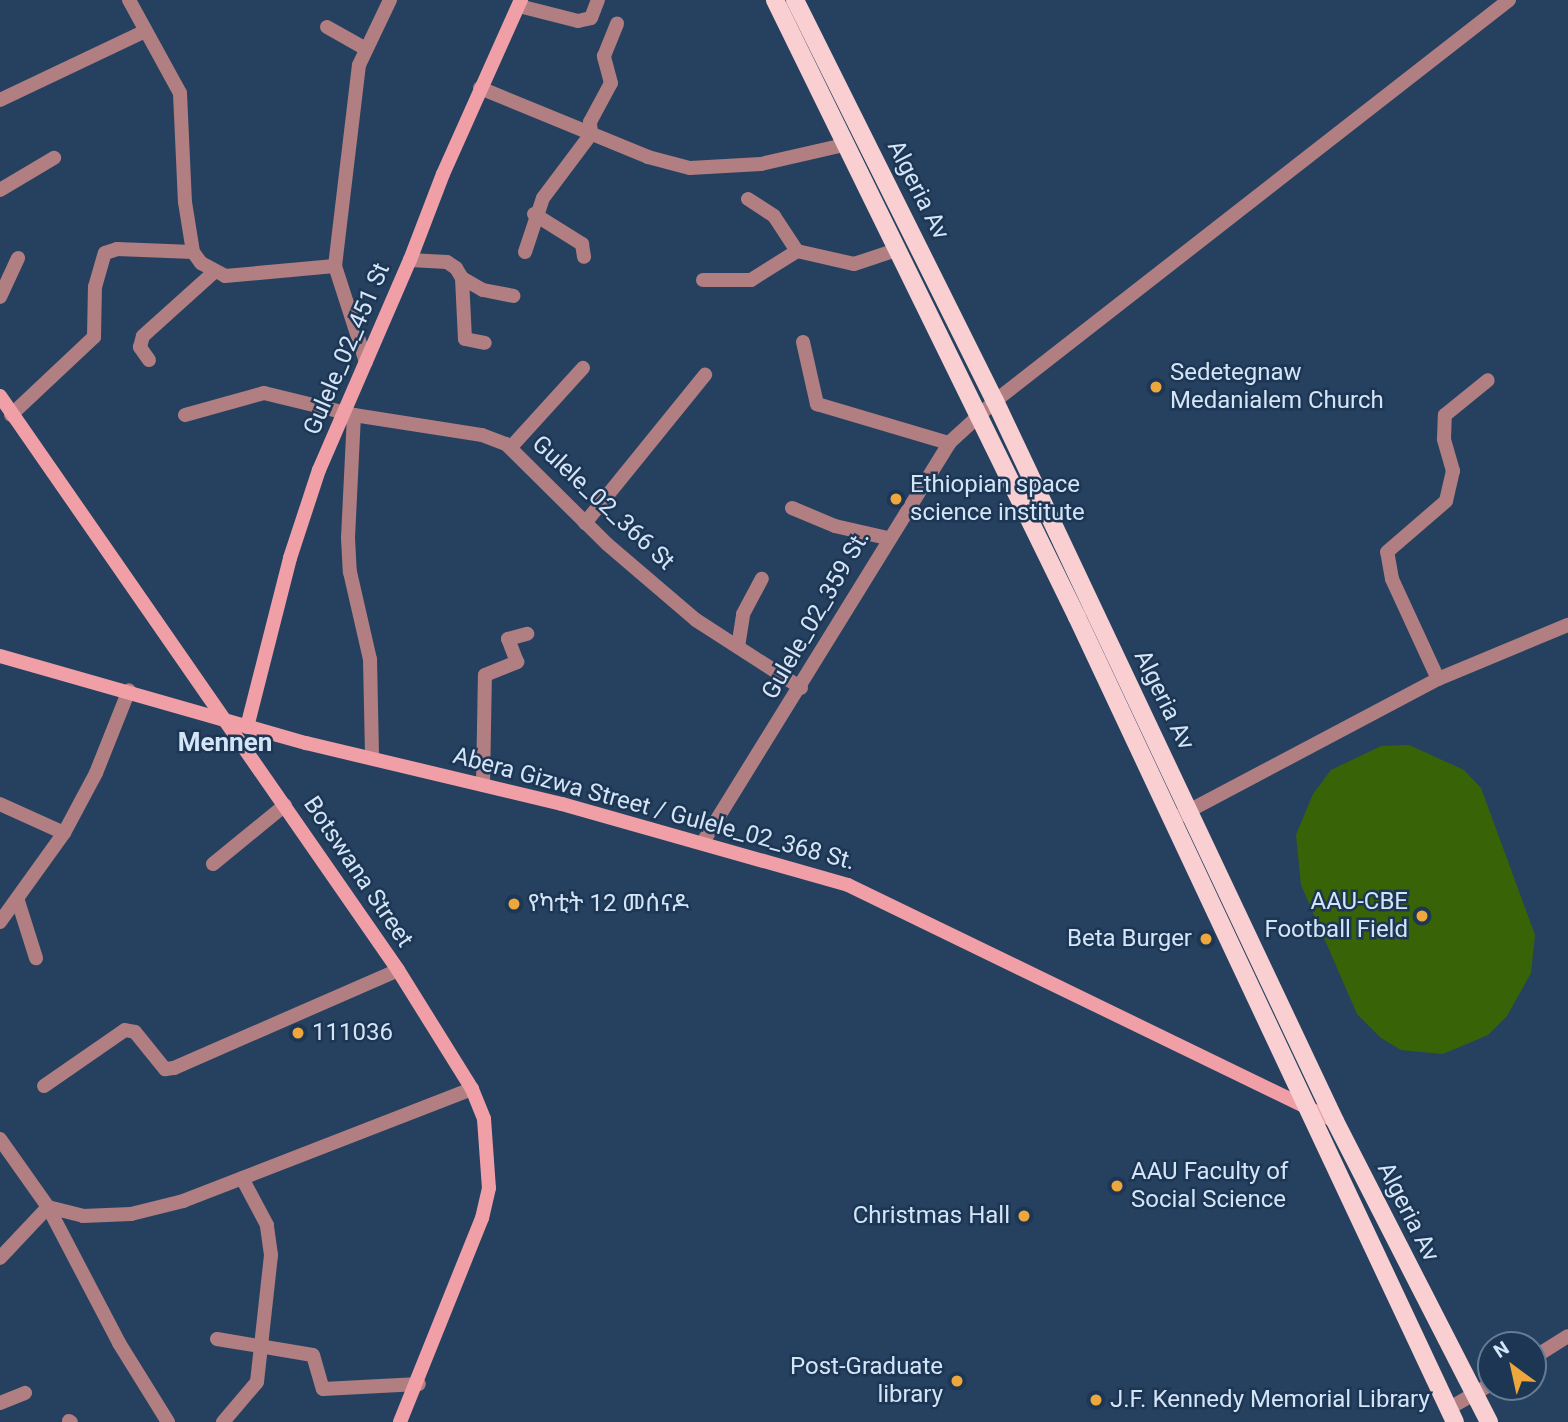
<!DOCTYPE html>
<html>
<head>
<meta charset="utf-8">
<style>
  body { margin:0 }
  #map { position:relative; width:1568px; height:1422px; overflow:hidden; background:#26415f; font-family:Roboto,"Noto Sans Ethiopic",sans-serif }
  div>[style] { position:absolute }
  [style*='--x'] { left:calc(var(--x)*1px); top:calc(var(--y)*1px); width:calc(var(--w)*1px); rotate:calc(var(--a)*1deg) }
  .green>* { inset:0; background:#386407 }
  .street>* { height:14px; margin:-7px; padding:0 7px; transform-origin:7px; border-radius:7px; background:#b17e82 }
  .secondary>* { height:14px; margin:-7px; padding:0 7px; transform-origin:7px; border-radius:7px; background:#f19fa7 }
  .primary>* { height:18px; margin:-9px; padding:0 9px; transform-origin:9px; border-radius:9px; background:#f9cfd2 }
  .dots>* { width:19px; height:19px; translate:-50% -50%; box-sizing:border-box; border:4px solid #1c3654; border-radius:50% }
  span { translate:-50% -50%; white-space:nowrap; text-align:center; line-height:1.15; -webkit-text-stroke:5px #1c3654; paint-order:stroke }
  .street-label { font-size:24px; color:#d5e5f8 }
  .poi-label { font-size:24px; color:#d5e5f8 }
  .left { translate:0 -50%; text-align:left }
  .right { translate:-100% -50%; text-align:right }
  .neighbourhood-label { font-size:26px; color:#d5e5f8; font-weight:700 }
  .north { position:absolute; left:1477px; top:1331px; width:70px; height:70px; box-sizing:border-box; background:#1c3654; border:2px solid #667c96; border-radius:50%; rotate:327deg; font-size:19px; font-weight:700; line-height:28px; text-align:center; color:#d5e5f8 }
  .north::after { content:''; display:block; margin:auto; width:24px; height:32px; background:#eea73d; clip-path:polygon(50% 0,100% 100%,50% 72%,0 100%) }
</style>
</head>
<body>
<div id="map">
  <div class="green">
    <i style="clip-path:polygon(1409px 745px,1464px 770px,1481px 788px,1535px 935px,1531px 973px,1507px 1016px,1488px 1035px,1443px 1054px,1401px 1050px,1381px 1038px,1357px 1014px,1301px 885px,1296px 835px,1313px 794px,1331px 770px,1381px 746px)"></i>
  </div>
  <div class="street">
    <i style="--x:129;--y:0;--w:106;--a:61.3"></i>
    <i style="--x:180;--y:93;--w:109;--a:87.4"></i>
    <i style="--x:185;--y:202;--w:51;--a:80.9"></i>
    <i style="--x:193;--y:252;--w:14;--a:54"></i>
    <i style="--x:201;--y:263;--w:27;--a:28"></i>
    <i style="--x:225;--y:276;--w:110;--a:-5.2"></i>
    <i style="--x:519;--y:6;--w:61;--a:14.3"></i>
    <i style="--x:578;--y:21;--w:13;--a:-13"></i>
    <i style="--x:591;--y:18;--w:19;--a:-69"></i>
    <i style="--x:327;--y:27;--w:45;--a:29.4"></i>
    <i style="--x:480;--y:88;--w:182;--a:22.3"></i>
    <i style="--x:648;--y:157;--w:43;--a:14.7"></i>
    <i style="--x:690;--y:168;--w:71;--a:-3.2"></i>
    <i style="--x:761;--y:164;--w:85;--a:-12.9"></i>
    <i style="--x:0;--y:100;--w:158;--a:-25.4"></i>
    <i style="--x:0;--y:190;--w:63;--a:-30.7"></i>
    <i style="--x:748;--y:199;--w:31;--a:33"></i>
    <i style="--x:774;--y:216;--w:42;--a:56.7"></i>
    <i style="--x:797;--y:251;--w:58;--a:12.8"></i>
    <i style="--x:854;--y:264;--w:44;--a:-18.4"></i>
    <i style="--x:534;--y:214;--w:57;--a:32"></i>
    <i style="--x:582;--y:244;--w:13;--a:81"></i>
    <i style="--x:525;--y:252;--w:57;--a:-71.6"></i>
    <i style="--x:543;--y:198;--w:80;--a:-53.1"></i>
    <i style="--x:591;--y:134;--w:12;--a:-95"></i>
    <i style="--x:590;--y:122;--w:44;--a:-61.7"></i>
    <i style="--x:611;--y:83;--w:28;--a:-105"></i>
    <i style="--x:604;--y:56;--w:35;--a:-68"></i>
    <i style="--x:410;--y:260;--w:37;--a:3"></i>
    <i style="--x:447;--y:262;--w:11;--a:34"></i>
    <i style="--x:456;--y:268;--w:12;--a:59"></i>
    <i style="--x:462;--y:278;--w:61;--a:87.2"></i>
    <i style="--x:465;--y:339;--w:20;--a:11"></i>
    <i style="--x:462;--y:278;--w:24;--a:30"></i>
    <i style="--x:483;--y:290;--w:31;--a:11"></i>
    <i style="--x:703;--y:280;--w:48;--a:0"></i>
    <i style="--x:751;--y:280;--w:54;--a:-32.2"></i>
    <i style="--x:0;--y:297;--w:43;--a:-65.2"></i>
    <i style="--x:803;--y:342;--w:64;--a:77.3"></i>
    <i style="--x:817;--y:404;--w:138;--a:16.5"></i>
    <i style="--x:149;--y:360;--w:16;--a:-125"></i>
    <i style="--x:140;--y:347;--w:11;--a:-75"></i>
    <i style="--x:143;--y:336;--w:94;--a:-42"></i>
    <i style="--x:366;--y:362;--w:101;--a:-107.9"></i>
    <i style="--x:335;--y:266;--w:202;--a:-83.2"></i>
    <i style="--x:359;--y:65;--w:72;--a:-64.5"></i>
    <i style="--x:11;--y:415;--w:114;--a:-43.2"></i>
    <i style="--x:94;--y:337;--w:50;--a:-88.9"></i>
    <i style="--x:95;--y:287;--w:35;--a:-74"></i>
    <i style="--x:105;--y:253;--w:13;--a:-18"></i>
    <i style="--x:117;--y:249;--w:76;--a:2.3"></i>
    <i style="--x:185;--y:415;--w:82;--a:-15.6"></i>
    <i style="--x:264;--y:393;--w:93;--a:13.7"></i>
    <i style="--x:354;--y:415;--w:130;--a:8.9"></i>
    <i style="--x:482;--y:435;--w:26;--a:21"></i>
    <i style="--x:506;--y:444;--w:142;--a:44.7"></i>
    <i style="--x:607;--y:544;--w:117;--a:40.5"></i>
    <i style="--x:696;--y:620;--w:125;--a:32.9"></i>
    <i style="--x:354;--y:415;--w:123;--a:92.8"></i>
    <i style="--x:348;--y:538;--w:34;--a:87"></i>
    <i style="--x:350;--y:572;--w:89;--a:77.1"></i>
    <i style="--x:370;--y:659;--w:98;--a:88.8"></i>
    <i style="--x:511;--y:447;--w:107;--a:-47.7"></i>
    <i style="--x:792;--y:508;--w:47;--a:22.7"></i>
    <i style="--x:835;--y:526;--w:53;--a:13"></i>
    <i style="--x:585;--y:523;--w:191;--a:-51"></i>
    <i style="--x:738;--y:647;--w:33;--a:-81"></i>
    <i style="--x:743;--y:614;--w:40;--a:-62"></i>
    <i style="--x:1438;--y:679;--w:110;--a:-114.7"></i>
    <i style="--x:1392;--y:579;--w:27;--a:-100"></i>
    <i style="--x:1387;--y:552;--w:78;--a:-40.8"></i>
    <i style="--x:1446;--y:501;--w:31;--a:-77"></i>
    <i style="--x:1453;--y:471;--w:33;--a:-106"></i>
    <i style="--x:1444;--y:439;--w:24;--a:-88"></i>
    <i style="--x:1445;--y:415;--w:55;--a:-39.1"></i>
    <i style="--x:483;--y:785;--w:110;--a:-89"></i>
    <i style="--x:485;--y:675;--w:35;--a:-22"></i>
    <i style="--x:517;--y:662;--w:25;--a:-111"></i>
    <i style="--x:508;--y:639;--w:20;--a:-15"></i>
    <i style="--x:0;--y:804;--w:70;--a:24.4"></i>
    <i style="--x:1181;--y:815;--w:291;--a:-27.9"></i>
    <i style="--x:1438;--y:679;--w:141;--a:-22.6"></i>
    <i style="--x:703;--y:842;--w:469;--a:-58.3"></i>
    <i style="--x:949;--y:443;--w:62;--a:-42.4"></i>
    <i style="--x:995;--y:401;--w:652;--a:-37.96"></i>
    <i style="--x:213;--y:864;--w:93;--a:-39.3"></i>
    <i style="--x:18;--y:901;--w:60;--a:72.5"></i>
    <i style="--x:0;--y:922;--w:110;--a:-54.3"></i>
    <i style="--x:64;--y:833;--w:68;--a:-61.9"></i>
    <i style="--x:96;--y:773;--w:89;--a:-68.3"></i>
    <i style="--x:44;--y:1086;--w:98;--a:-34.7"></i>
    <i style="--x:125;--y:1030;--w:10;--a:11"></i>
    <i style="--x:135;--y:1032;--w:48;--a:51"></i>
    <i style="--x:165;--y:1069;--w:9;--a:-6"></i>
    <i style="--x:174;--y:1068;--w:244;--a:-23.6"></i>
    <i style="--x:0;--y:1139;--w:83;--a:54.8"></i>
    <i style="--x:48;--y:1207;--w:153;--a:62.4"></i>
    <i style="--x:119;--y:1343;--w:93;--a:58.2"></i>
    <i style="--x:0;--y:1258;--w:70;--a:-46.7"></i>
    <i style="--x:48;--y:1207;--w:36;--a:14"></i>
    <i style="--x:83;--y:1216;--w:48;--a:-2.4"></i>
    <i style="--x:131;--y:1214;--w:54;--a:-14"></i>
    <i style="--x:183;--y:1201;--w:310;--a:-21.2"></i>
    <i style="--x:217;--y:1339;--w:97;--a:9.5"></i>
    <i style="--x:313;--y:1355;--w:35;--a:74"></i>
    <i style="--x:323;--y:1389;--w:96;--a:-3"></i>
    <i style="--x:1533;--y:1358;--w:41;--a:-32.2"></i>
    <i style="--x:0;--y:1403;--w:27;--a:-22"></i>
    <i style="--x:1448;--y:1409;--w:50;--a:-30.2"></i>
    <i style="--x:69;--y:1421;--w:2;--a:27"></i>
    <i style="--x:223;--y:1422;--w:52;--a:-49.6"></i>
    <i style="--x:257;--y:1382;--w:128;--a:-83.7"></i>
    <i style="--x:271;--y:1255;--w:30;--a:-98"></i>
    <i style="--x:267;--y:1225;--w:53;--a:-118"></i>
  </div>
  <div class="secondary">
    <i style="--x:0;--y:396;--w:698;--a:55.26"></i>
    <i style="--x:398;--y:970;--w:140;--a:58.1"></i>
    <i style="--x:472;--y:1089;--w:32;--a:68"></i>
    <i style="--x:484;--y:1119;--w:69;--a:85.9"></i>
    <i style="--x:489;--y:1188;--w:31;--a:103"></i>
    <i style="--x:482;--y:1218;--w:220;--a:111.9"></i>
    <i style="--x:0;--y:656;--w:318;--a:15.9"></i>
    <i style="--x:306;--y:743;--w:263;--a:13.4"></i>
    <i style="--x:562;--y:804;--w:297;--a:15.8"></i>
    <i style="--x:848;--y:885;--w:541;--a:25.85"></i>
    <i style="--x:247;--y:727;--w:174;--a:-75.7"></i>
    <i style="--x:290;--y:558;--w:93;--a:-71.8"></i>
    <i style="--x:319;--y:470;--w:229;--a:-66.6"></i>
    <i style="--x:410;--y:260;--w:92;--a:-69"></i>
    <i style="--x:443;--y:174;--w:191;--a:-65.9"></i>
  </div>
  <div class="primary">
    <i style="--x:775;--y:0;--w:687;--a:63.92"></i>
    <i style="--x:1077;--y:617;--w:889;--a:64.85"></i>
    <i style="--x:795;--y:0;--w:448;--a:63.5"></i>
    <i style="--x:995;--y:401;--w:796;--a:64.72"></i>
    <i style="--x:1335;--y:1121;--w:338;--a:62.9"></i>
  </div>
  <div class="dots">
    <i style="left:1156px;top:387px;background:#eea73d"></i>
    <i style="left:896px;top:499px;background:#eea73d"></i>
    <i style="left:514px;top:904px;background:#eea73d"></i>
    <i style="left:1422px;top:916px;background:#eea73d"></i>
    <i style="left:1206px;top:939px;background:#eea73d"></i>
    <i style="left:298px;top:1033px;background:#eea73d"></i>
    <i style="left:1117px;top:1186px;background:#eea73d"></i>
    <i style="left:1024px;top:1216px;background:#eea73d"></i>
    <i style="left:957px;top:1381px;background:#eea73d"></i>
    <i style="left:1096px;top:1400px;background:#eea73d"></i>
  </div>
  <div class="street-label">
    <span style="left:918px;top:190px;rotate:63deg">Algeria Av</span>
    <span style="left:347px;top:349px;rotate:-67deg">Gulele_02_451 St</span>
    <span style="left:603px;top:503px;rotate:43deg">Gulele_02_366 St</span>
    <span style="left:816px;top:615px;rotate:-60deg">Gulele_02_359 St.</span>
    <span style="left:1164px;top:700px;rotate:64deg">Algeria Av</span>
    <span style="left:654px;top:809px;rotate:15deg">Abera Gizwa Street / Gulele_02_368 St.</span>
    <span style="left:358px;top:872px;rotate:56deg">Botswana Street</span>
    <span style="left:1408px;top:1212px;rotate:63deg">Algeria Av</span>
  </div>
  <div class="poi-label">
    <span class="left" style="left:1170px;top:387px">Sedetegnaw<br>Medanialem Church</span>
    <span class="left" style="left:910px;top:499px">Ethiopian space<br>science institute</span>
    <span class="right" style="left:1408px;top:916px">AAU-CBE<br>Football Field</span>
    <span class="left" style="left:528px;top:904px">የካቲት 12 መሰናዶ</span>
    <span class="right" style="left:1192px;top:939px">Beta Burger</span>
    <span class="left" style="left:312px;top:1033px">111036</span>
    <span class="left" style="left:1131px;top:1186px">AAU Faculty of<br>Social Science</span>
    <span class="right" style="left:1010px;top:1216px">Christmas Hall</span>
    <span class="right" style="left:943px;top:1381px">Post-Graduate<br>library</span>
    <span class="left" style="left:1110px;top:1400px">J.F. Kennedy Memorial Library</span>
  </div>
  <div class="neighbourhood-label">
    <span style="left:225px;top:743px">Mennen</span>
  </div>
  <div class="north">N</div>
</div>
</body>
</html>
